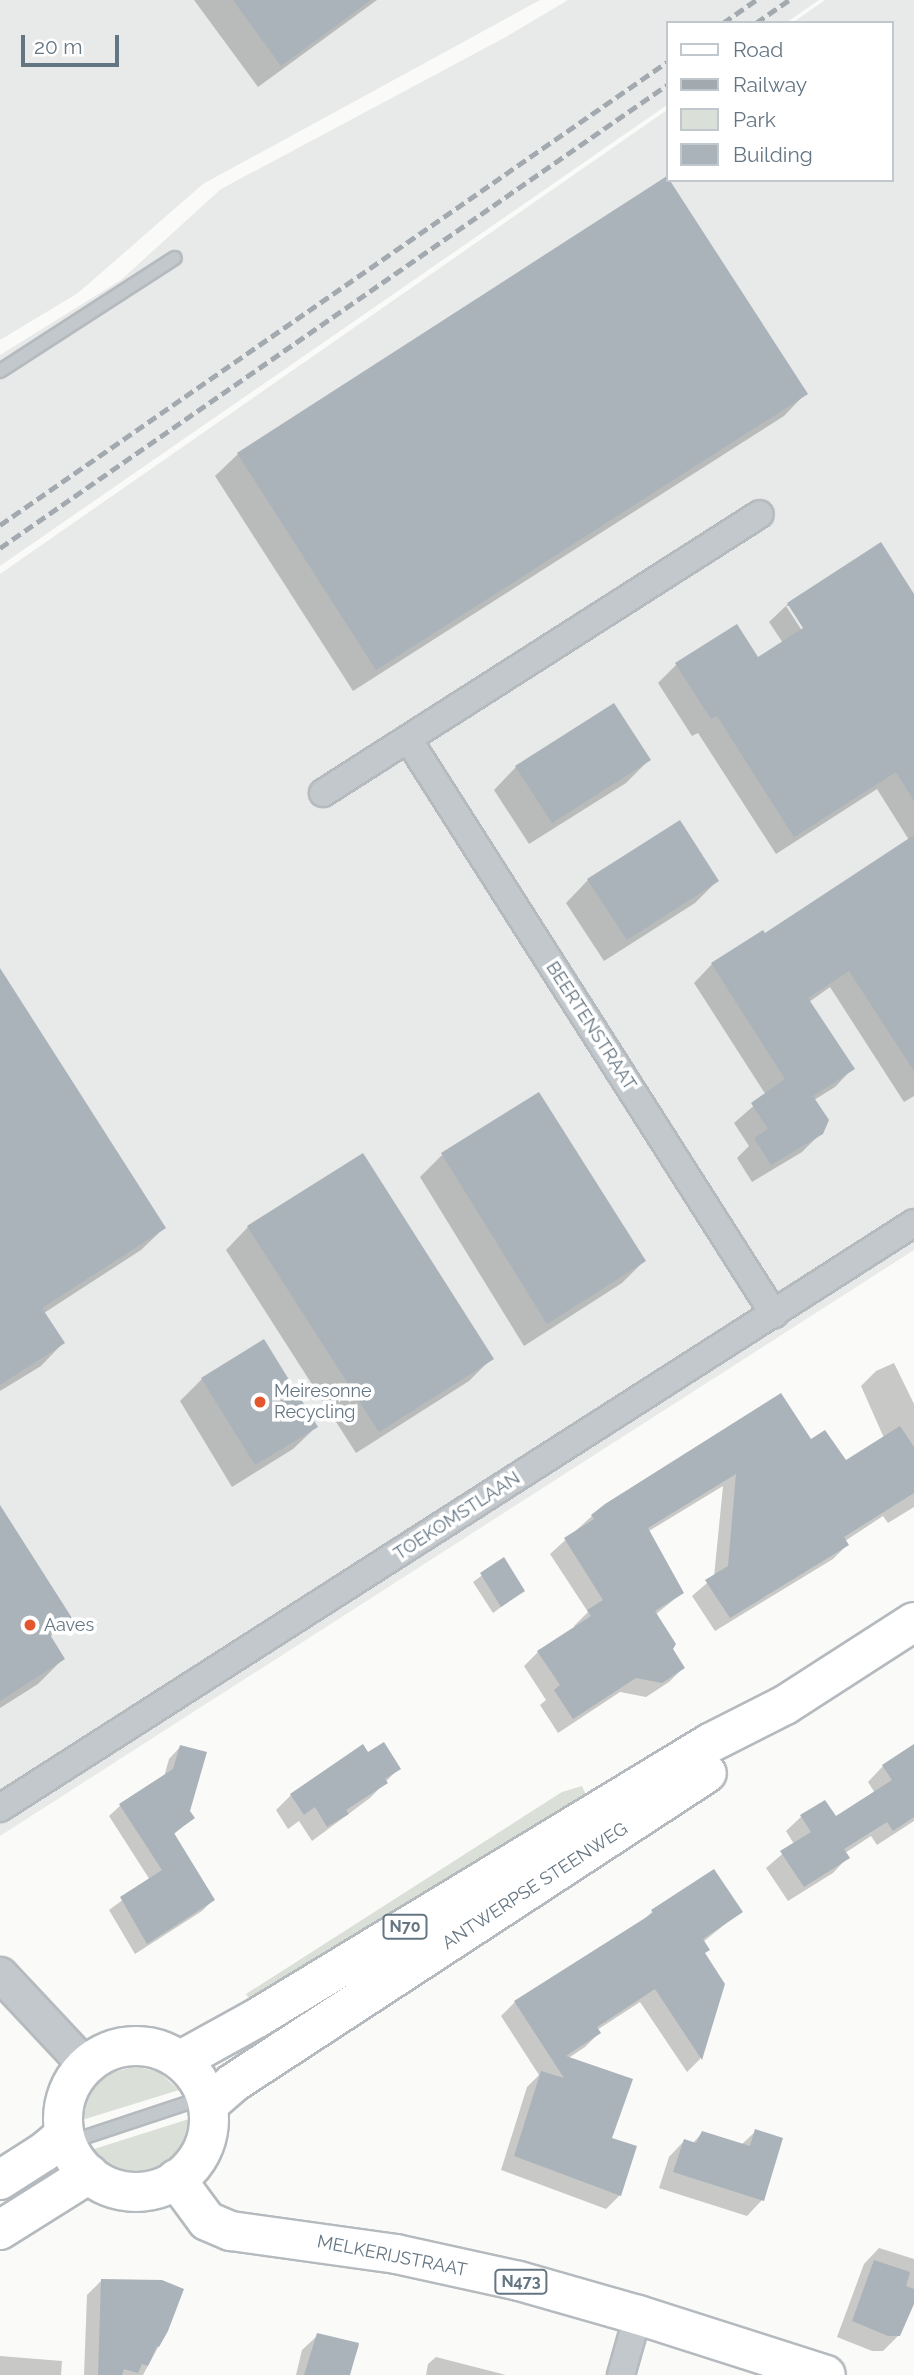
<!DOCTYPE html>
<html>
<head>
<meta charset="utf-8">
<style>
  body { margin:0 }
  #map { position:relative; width:914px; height:2375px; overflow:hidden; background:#fafaf8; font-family:Raleway,sans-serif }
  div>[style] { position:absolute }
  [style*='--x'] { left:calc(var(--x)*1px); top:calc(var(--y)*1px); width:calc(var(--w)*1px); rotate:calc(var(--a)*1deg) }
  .built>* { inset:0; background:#e8e9e9 }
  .green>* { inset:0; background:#dadfd7 }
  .shadow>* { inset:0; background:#0003 }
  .building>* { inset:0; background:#aab3b9 }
  .roads { filter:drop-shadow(2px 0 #b5babe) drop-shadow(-2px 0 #b5babe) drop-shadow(0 2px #b5babe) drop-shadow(0 -2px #b5babe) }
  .service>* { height:12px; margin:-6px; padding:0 6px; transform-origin:6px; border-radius:6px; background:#c3c8cc }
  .minor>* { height:26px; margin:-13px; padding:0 13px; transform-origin:13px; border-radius:13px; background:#c3c8cc }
  .tertiary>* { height:33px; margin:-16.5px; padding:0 16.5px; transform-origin:16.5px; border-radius:16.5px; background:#c3c8cc }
  .primary>* { height:38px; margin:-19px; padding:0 19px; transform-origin:19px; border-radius:19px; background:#fff }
  .primary>.ring { margin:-19px; padding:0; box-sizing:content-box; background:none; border:38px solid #fff; border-radius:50% }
  .rail>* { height:5px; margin-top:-2.5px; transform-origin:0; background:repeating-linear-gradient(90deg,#a2aab0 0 10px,transparent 0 15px) }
  .dots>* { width:19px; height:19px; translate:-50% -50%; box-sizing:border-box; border:4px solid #fff; border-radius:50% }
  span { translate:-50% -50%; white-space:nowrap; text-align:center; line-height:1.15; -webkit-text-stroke:7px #fff; paint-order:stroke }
  .shield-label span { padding:2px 5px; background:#fff; border:2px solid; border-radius:5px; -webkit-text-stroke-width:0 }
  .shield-label { font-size:16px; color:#657683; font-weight:700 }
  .street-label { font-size:18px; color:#657683 }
  .poi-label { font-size:18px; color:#657683 }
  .left { translate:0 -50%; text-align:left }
  .legend { position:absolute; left:666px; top:21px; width:228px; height:161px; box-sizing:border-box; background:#fff; border:2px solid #c1c8cd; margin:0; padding:9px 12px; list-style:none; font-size:21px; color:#657683 }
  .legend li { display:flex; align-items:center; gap:14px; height:35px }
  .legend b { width:35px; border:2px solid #c1c8cd }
  .scale { position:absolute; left:21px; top:35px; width:98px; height:32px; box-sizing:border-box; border:4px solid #657683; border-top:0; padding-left:9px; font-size:21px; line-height:24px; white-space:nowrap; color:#657683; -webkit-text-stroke:5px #fff; paint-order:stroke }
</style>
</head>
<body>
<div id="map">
  <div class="built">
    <i style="clip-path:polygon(0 0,540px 0,203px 184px,78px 293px,0 340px)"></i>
    <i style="clip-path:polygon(568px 0,819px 0,786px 23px,667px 23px,667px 105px,0 566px,0 355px,121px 280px,221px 189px,504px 38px)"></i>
    <i style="clip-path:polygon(825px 0,914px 0,914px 1250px,0 1836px,0 574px,667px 110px,667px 180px,891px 180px,891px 23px,792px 23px)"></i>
  </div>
  <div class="green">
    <i style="clip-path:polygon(582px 1786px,586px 1795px,254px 2007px,246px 1994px,562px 1792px)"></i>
    <i style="clip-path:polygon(135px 2066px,159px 2072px,179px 2090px,82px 2120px,84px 2104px,95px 2084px,108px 2074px)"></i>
    <i style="clip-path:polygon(189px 2119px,187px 2133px,178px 2153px,155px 2170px,141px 2173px,120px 2171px,101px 2161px,91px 2150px)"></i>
  </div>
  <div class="shadow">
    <i style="clip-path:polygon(194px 0,377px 0,258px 87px)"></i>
    <i style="clip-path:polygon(806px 393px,784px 416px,353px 691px,215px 476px,238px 454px)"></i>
    <i style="clip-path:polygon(evenodd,880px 544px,914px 597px,914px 1096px,904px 1102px,830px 987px,809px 1002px,853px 1068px,835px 1087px,814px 1100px,821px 1133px,802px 1152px,752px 1182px,737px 1158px,749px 1146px,734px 1123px,766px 1095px,694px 983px,712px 964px,764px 935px,909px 840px,877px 789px,776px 854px,698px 733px,692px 736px,658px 683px,676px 665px,757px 659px,783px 643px,769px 622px,788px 604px,880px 544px,786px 606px,791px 606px,809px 635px,806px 637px,786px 606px)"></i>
    <i style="clip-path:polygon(649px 760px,626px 783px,529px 844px,494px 790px,516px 767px)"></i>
    <i style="clip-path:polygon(588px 880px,717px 881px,695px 903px,604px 961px,566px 903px)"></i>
    <i style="clip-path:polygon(0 971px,164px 1228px,141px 1250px,44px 1313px,63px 1343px,41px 1366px,0 1391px)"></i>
    <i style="clip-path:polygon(442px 1155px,644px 1261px,622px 1283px,524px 1346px,420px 1177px)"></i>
    <i style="clip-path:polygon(248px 1227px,492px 1358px,469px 1381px,356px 1453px,226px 1250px)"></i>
    <i style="clip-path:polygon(894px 1363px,914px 1404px,914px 1507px,888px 1523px,883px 1516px,845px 1541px,847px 1545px,833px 1559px,715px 1631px,692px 1596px,714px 1577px,723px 1486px,649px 1531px,682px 1593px,655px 1615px,683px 1668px,669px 1682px,646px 1697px,620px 1692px,558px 1733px,540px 1705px,546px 1700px,524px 1666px,538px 1652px,575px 1628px,574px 1626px,588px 1612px,550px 1554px,592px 1516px,811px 1442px,846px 1463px,884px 1438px,861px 1386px,876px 1371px)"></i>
    <i style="clip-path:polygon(202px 1379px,316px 1427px,293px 1449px,232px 1487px,180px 1401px)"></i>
    <i style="clip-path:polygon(0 1508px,70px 1617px,49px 1638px,63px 1659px,38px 1684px,0 1708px)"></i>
    <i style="clip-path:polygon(503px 1560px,523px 1591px,493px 1613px,473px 1582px)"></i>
    <i style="clip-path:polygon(180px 1747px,188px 1812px,193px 1818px,173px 1835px,213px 1900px,202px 1911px,135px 1954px,109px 1910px,150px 1880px,109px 1816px,121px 1805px,164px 1777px,169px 1759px)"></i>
    <i style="clip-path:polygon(368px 1755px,399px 1768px,370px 1798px,312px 1841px,299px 1821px,288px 1829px,276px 1810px,291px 1795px)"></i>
    <i style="clip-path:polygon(914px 1761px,914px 1821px,877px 1845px,871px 1836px,845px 1853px,848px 1857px,833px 1873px,788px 1901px,766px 1868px,794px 1844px,786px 1831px,802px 1816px,835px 1819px,875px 1793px,868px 1782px,883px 1766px)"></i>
    <i style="clip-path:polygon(653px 1911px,740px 1912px,703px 1942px,704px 1954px,723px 1984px,700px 2059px,687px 2072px,640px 2002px,597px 2030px,599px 2033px,585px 2047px,567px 2059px,610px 2139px,620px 2195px,606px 2209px,501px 2170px,527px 2087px,539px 2075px,501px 2016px,515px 2002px,640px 1923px)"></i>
    <i style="clip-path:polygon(756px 2131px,762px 2200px,747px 2216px,659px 2188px,669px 2157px,684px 2141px,692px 2144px,702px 2133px,741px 2145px)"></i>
    <i style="clip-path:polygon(879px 2248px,914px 2259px,914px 2302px,899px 2335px,883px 2351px,872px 2351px,837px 2337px,864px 2264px)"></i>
    <i style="clip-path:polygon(102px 2280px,167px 2331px,143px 2375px,84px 2375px,87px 2295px)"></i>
    <i style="clip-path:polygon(318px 2335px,359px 2345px,349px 2375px,296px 2375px,302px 2350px)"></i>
    <i style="clip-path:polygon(0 2356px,62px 2361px,61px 2375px,0 2375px)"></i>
    <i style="clip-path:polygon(436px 2357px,506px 2375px,426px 2375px,428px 2364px)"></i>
  </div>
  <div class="building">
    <i style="clip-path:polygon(233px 0,371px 0,281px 66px)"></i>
    <i style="clip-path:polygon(667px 176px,808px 394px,376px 670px,237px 453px)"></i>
    <i style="clip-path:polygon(881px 542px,914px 594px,914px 801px,896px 772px,794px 837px,717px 716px,711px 719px,675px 663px,737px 624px,758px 657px,803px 628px,787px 603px)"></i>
    <i style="clip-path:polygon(614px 703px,651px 760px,552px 823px,515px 766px)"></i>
    <i style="clip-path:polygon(680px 820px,719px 881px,627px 940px,587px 879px)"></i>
    <i style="clip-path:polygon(914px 835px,914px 1071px,849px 971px,808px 998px,855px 1069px,813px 1096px,829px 1120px,823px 1134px,771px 1165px,754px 1138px,768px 1129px,751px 1103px,785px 1079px,711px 963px,763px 930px,765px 933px)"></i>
    <i style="clip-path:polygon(0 968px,166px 1228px,42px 1308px,65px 1343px,0 1385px)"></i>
    <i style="clip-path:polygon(539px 1092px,646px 1261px,547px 1324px,441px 1153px)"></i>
    <i style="clip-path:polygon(363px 1153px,494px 1359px,379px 1432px,247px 1226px)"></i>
    <i style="clip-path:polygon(264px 1339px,318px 1427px,255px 1465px,201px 1378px)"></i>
    <i style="clip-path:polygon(781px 1393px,811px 1439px,825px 1430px,846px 1460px,900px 1426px,914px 1447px,914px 1493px,844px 1537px,849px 1545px,730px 1618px,705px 1580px,728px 1566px,736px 1474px,648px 1528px,684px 1593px,655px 1611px,676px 1644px,673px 1649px,685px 1668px,662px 1683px,636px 1678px,573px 1719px,554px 1690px,560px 1685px,537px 1651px,591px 1616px,587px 1610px,603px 1600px,564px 1538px,594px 1519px,591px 1515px,605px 1504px)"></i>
    <i style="clip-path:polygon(0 1505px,72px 1618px,49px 1633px,65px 1659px,0 1701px)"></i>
    <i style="clip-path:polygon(504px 1557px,525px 1591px,501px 1607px,480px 1573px)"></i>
    <i style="clip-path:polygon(384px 1742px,401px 1769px,385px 1779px,388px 1783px,346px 1810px,349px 1814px,327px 1827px,315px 1807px,304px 1815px,290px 1794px,363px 1744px,368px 1752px)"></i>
    <i style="clip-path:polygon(914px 1744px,914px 1817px,893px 1831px,887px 1822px,844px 1849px,850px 1858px,804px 1887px,780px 1851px,811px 1832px,800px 1815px,825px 1800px,836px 1816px,892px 1780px,882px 1765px)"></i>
    <i style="clip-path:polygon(180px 1745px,207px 1752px,190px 1811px,195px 1818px,174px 1833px,215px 1900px,147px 1944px,120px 1897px,162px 1870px,119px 1804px,173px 1769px)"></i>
    <i style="clip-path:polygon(714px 1869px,743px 1912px,703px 1939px,710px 1950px,705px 1953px,725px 1984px,702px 2060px,655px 1989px,597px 2027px,601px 2033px,566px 2056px,633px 2079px,612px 2138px,637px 2146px,621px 2196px,514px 2156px,541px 2071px,564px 2078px,514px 2001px,653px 1913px,651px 1910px)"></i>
    <i style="clip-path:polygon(755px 2129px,783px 2138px,764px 2201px,673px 2172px,684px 2139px,696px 2143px,702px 2131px,750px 2146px)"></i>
    <i style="clip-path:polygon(874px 2260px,910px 2272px,906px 2286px,914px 2289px,914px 2304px,900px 2336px,888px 2336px,852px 2321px)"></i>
    <i style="clip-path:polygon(101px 2279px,162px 2280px,184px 2289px,168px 2331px,159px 2347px,157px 2346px,148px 2366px,142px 2364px,138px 2373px,124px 2369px,122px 2375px,98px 2375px)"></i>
    <i style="clip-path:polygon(317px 2333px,359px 2343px,350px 2375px,304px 2375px)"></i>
  </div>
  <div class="roads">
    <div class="service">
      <i style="--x:0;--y:371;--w:208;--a:-32.9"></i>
      <i style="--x:67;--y:2143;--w:145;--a:-18.4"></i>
    </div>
    <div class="minor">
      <i style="--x:408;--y:739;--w:682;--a:57.52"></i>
      <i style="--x:323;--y:793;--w:518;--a:-32.56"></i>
      <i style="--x:0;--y:1808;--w:1085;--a:-32.62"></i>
      <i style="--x:621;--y:2375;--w:62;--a:-74.2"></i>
    </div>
    <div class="tertiary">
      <i style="--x:0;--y:1974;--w:126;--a:46.9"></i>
    </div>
    <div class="primary">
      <i class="ring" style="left:63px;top:2046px;width:108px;height:108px"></i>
      <i style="--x:181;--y:2060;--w:87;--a:-28.9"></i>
      <i style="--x:257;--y:2018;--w:530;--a:-31.26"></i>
      <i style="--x:710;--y:1743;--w:84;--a:-26.9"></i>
      <i style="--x:785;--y:1705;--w:153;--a:-32.8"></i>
      <i style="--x:208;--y:2105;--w:33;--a:-41"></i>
      <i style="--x:233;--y:2083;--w:566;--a:-33.19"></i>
      <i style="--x:176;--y:2179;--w:52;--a:53.6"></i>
      <i style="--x:207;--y:2221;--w:26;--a:23"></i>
      <i style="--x:231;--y:2231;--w:167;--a:7.9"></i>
      <i style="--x:396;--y:2254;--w:126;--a:12.4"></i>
      <i style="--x:519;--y:2281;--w:124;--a:15.9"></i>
      <i style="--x:638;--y:2315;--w:197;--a:17.7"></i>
      <i style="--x:0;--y:2180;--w:52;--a:-32.5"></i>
      <i style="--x:44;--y:2152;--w:26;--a:-40"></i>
      <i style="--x:0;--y:2230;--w:105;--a:-32.2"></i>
    </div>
  </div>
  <div class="rail">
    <i style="--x:723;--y:23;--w:40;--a:-34.9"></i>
    <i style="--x:756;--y:23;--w:40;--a:-34.9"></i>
    <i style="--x:0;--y:525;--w:812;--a:-34.77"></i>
    <i style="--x:0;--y:548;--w:812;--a:-34.77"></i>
  </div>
  <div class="dots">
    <i style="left:260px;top:1402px;background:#e4572e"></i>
    <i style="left:30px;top:1625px;background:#e4572e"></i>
  </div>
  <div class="shield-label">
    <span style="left:405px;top:1927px">N70</span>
    <span style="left:521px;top:2282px">N473</span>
  </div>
  <div class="street-label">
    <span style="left:591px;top:1026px;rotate:57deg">BEERTENSTRAAT</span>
    <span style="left:457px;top:1516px;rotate:-33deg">TOEKOMSTLAAN</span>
    <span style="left:535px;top:1886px;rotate:-33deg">ANTWERPSE STEENWEG</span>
    <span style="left:392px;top:2256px;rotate:11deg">MELKERIJSTRAAT</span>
  </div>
  <div class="poi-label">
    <span class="left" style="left:274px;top:1402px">Meiresonne<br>Recycling</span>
    <span class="left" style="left:44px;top:1625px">Aaves</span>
  </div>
  <ul class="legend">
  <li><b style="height:9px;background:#fff"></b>Road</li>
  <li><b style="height:9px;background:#a2aab0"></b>Railway</li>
  <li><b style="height:19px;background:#dadfd7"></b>Park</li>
  <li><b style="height:19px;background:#aab3b9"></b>Building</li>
  </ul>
  <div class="scale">20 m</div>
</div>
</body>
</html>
